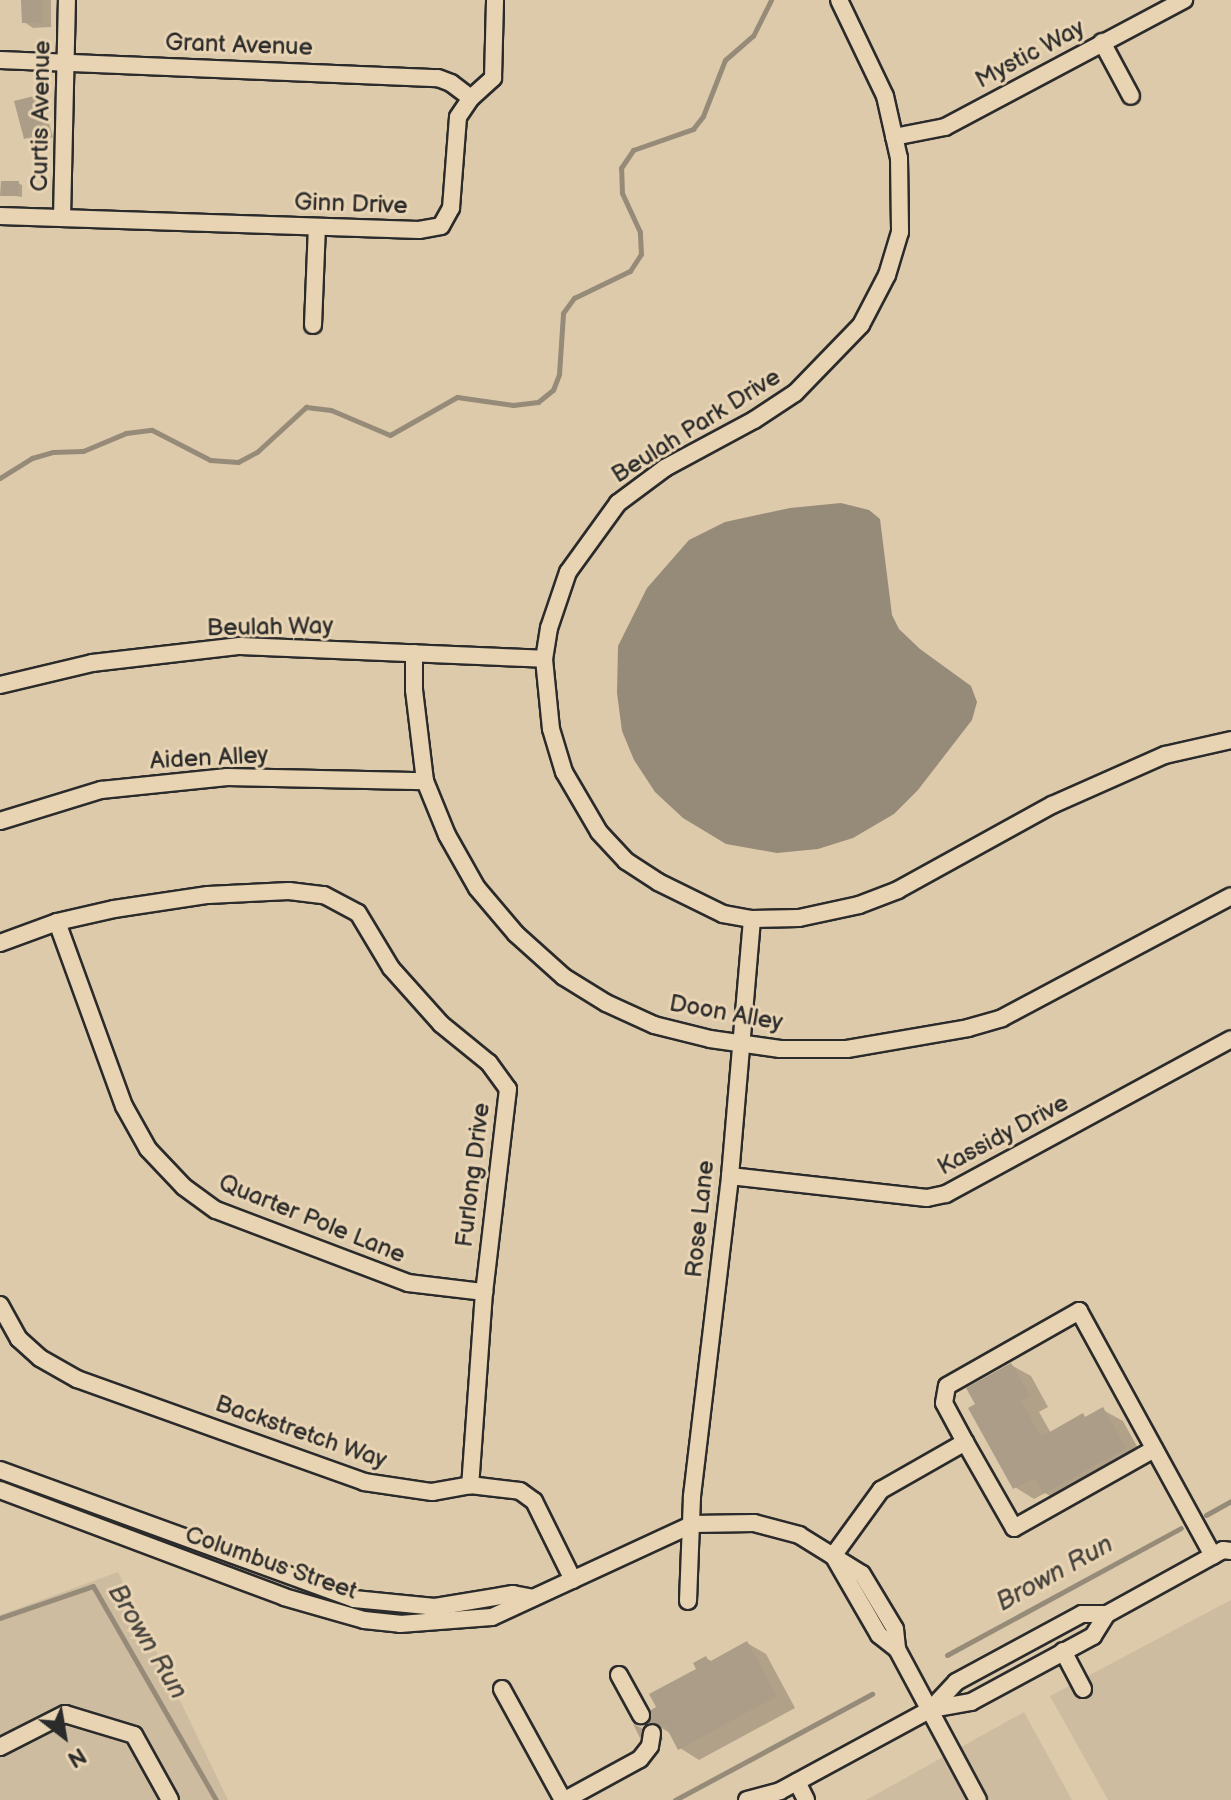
<!DOCTYPE html>
<html>
<head>
<meta charset="utf-8">
<style>
  body { margin:0 }
  #map { position:relative; width:1231px; height:1800px; overflow:hidden; background:#ddcaab; font-family:"Balsamiq Sans",sans-serif }
  div>[style] { position:absolute }
  [style*='--x'] { left:calc(var(--x)*1px); top:calc(var(--y)*1px); width:calc(var(--w)*1px); rotate:calc(var(--a)*1deg) }
  .built>* { inset:0; background:#cebca0 }
  .water>* { inset:0; background:#968b78 }
  .shadow>* { inset:0; background:#0003 }
  .stream>* { height:5px; margin:-2.5px; padding:0 2.5px; transform-origin:2.5px; border-radius:2.5px; background:#968b78 }
  .building>* { inset:0; background:#ab9d87 }
  .roads { filter:drop-shadow(2px 0 #2b2b2b) drop-shadow(-2px 0 #2b2b2b) drop-shadow(0 2px #2b2b2b) drop-shadow(0 -2px #2b2b2b) }
  .minor>* { height:16px; margin:-8px; padding:0 8px; transform-origin:8px; border-radius:8px; background:#e8d4b3 }
  span { translate:-50% -50%; white-space:nowrap; text-align:center; line-height:1.15; -webkit-text-stroke:6px #e8d4b3; paint-order:stroke }
  .street-label { font-size:24px; color:#2b2b2b }
  .water-label { font-size:26px; color:#46433e; font-style:italic }
  .north { position:absolute; left:24px; top:1696px; width:80px; height:80px; -webkit-text-stroke:6px #e8d4b3; paint-order:stroke; rotate:149deg; font-size:22px; font-weight:700; line-height:32px; text-align:center; color:#2b2b2b }
  .north::after { content:''; display:block; margin:auto; width:28px; height:36px; background:#2b2b2b; clip-path:polygon(50% 0,100% 100%,50% 72%,0 100%) }
</style>
</head>
<body>
<div id="map">
  <div class="built">
    <i style="clip-path:polygon(118px 1572px,228px 1800px,0 1800px,0 1615px)"></i>
    <i style="clip-path:polygon(1231px 1600px,1231px 1800px,1108px 1800px,1050px 1696px)"></i>
    <i style="clip-path:polygon(1024px 1712px,1072px 1800px,866px 1800px)"></i>
  </div>
  <div class="water">
    <i style="clip-path:polygon(841px 503px,869px 510px,880px 519px,892px 615px,899px 629px,920px 649px,971px 686px,977px 702px,972px 720px,918px 790px,894px 814px,853px 838px,818px 849px,777px 853px,726px 844px,683px 818px,655px 792px,634px 760px,622px 731px,617px 693px,618px 646px,647px 588px,689px 540px,725px 522px,790px 508px)"></i>
  </div>
  <div class="shadow">
    <i style="clip-path:polygon(23px 0,51px 0,51px 27px,33px 28px,24px 22px)"></i>
    <i style="clip-path:polygon(34px 98px,43px 103px,53px 137px,35px 143px,26px 137px)"></i>
    <i style="clip-path:polygon(18px 183px,22px 185px,22px 197px,3px 194px)"></i>
    <i style="clip-path:polygon(1011px 1365px,1031px 1376px,1048px 1407px,1039px 1412px,1051px 1433px,1083px 1416px,1088px 1418px,1103px 1410px,1123px 1421px,1144px 1459px,1064px 1504px,1045px 1493px,1034px 1499px,1015px 1487px)"></i>
    <i style="clip-path:polygon(747px 1643px,766px 1654px,795px 1708px,699px 1760px,680px 1748px,670px 1733px,651px 1722px,706px 1658px,713px 1662px)"></i>
    <i style="clip-path:polygon(633px 1724px,663px 1738px,659px 1749px,640px 1738px)"></i>
  </div>
  <div class="stream">
    <i style="--x:0;--y:478;--w:38;--a:-32"></i>
    <i style="--x:32;--y:458;--w:22;--a:-16"></i>
    <i style="--x:53;--y:452;--w:30;--a:-2"></i>
    <i style="--x:83;--y:451;--w:47;--a:-22.7"></i>
    <i style="--x:126;--y:433;--w:26;--a:-7"></i>
    <i style="--x:152;--y:430;--w:65;--a:27.3"></i>
    <i style="--x:210;--y:460;--w:28;--a:4"></i>
    <i style="--x:238;--y:462;--w:21;--a:-28"></i>
    <i style="--x:257;--y:452;--w:67;--a:-42.6"></i>
    <i style="--x:306;--y:407;--w:25;--a:7"></i>
    <i style="--x:331;--y:410;--w:64;--a:23"></i>
    <i style="--x:390;--y:435;--w:77;--a:-29.6"></i>
    <i style="--x:457;--y:397;--w:57;--a:8.1"></i>
    <i style="--x:513;--y:405;--w:25;--a:-7"></i>
    <i style="--x:538;--y:402;--w:19;--a:-39"></i>
    <i style="--x:553;--y:390;--w:17;--a:-69"></i>
    <i style="--x:559;--y:374;--w:61;--a:-86.2"></i>
    <i style="--x:563;--y:313;--w:19;--a:-54"></i>
    <i style="--x:574;--y:298;--w:62;--a:-25.7"></i>
    <i style="--x:630;--y:271;--w:20;--a:-57"></i>
    <i style="--x:641;--y:254;--w:22;--a:-93"></i>
    <i style="--x:640;--y:232;--w:43;--a:-114.8"></i>
    <i style="--x:622;--y:193;--w:25;--a:-92"></i>
    <i style="--x:621;--y:168;--w:22;--a:-56"></i>
    <i style="--x:633;--y:150;--w:64;--a:-19.3"></i>
    <i style="--x:693;--y:129;--w:16;--a:-52"></i>
    <i style="--x:703;--y:116;--w:60;--a:-68.6"></i>
    <i style="--x:725;--y:60;--w:37;--a:-41"></i>
    <i style="--x:753;--y:36;--w:40;--a:-63.4"></i>
    <i style="--x:1206;--y:1515;--w:29;--a:-29"></i>
    <i style="--x:0;--y:1618;--w:98;--a:-19"></i>
    <i style="--x:93;--y:1586;--w:247;--a:60.1"></i>
    <i style="--x:947;--y:1655;--w:266;--a:-28.5"></i>
    <i style="--x:675;--y:1800;--w:224;--a:-28.3"></i>
  </div>
  <div class="building">
    <i style="clip-path:polygon(21px 0,42px 0,43px 23px,22px 23px)"></i>
    <i style="clip-path:polygon(34px 96px,45px 133px,24px 139px,14px 101px)"></i>
    <i style="clip-path:polygon(1px 181px,19px 181px,19px 196px,0 196px)"></i>
    <i style="clip-path:polygon(1011px 1363px,1030px 1396px,1021px 1401px,1041px 1437px,1083px 1413px,1085px 1417px,1103px 1407px,1126px 1448px,1043px 1494px,1034px 1478px,1013px 1489px,968px 1408px,975px 1404px,966px 1388px)"></i>
    <i style="clip-path:polygon(747px 1641px,777px 1696px,678px 1750px,665px 1725px,648px 1723px,651px 1710px,656px 1707px,649px 1694px,696px 1669px,693px 1663px,706px 1656px,709px 1662px)"></i>
  </div>
  <div class="roads">
    <div class="minor">
      <i style="--x:839;--y:0;--w:106;--a:64.4"></i>
      <i style="--x:885;--y:96;--w:64;--a:77.3"></i>
      <i style="--x:899;--y:158;--w:74;--a:89.2"></i>
      <i style="--x:900;--y:232;--w:45;--a:106.8"></i>
      <i style="--x:887;--y:275;--w:56;--a:117.5"></i>
      <i style="--x:861;--y:325;--w:95;--a:134.1"></i>
      <i style="--x:795;--y:393;--w:49;--a:146.6"></i>
      <i style="--x:754;--y:420;--w:101;--a:151.7"></i>
      <i style="--x:665;--y:468;--w:59;--a:143.3"></i>
      <i style="--x:618;--y:503;--w:85;--a:125.9"></i>
      <i style="--x:568;--y:572;--w:59;--a:108.7"></i>
      <i style="--x:549;--y:628;--w:31;--a:99"></i>
      <i style="--x:544;--y:659;--w:70;--a:84.3"></i>
      <i style="--x:551;--y:729;--w:45;--a:73.2"></i>
      <i style="--x:564;--y:772;--w:69;--a:59.7"></i>
      <i style="--x:599;--y:832;--w:40;--a:47"></i>
      <i style="--x:626;--y:861;--w:38;--a:33"></i>
      <i style="--x:658;--y:882;--w:72;--a:26.2"></i>
      <i style="--x:723;--y:914;--w:29;--a:10"></i>
      <i style="--x:752;--y:919;--w:47;--a:-1.2"></i>
      <i style="--x:799;--y:918;--w:61;--a:-12.2"></i>
      <i style="--x:859;--y:905;--w:42;--a:-21"></i>
      <i style="--x:898;--y:890;--w:176;--a:-28.9"></i>
      <i style="--x:1052;--y:805;--w:124;--a:-23.9"></i>
      <i style="--x:1165;--y:755;--w:68;--a:-12.8"></i>
      <i style="--x:1102;--y:42;--w:61;--a:61.8"></i>
      <i style="--x:0;--y:60;--w:438;--a:2.4"></i>
      <i style="--x:438;--y:78;--w:14;--a:21"></i>
      <i style="--x:451;--y:83;--w:25;--a:37"></i>
      <i style="--x:894;--y:137;--w:52;--a:-11.1"></i>
      <i style="--x:945;--y:127;--w:271;--a:-28"></i>
      <i style="--x:0;--y:216;--w:419;--a:1.9"></i>
      <i style="--x:419;--y:230;--w:22;--a:-10"></i>
      <i style="--x:441;--y:226;--w:21;--a:-61"></i>
      <i style="--x:451;--y:208;--w:91;--a:-85.6"></i>
      <i style="--x:458;--y:117;--w:23;--a:-56"></i>
      <i style="--x:471;--y:98;--w:30;--a:-42"></i>
      <i style="--x:493;--y:78;--w:78;--a:-88.5"></i>
      <i style="--x:62;--y:218;--w:218;--a:-88.7"></i>
      <i style="--x:313;--y:325;--w:98;--a:-87.7"></i>
      <i style="--x:414;--y:653;--w:37;--a:90"></i>
      <i style="--x:414;--y:690;--w:92;--a:83.1"></i>
      <i style="--x:425;--y:781;--w:58;--a:67.8"></i>
      <i style="--x:447;--y:835;--w:61;--a:60.5"></i>
      <i style="--x:477;--y:888;--w:60;--a:49.7"></i>
      <i style="--x:516;--y:934;--w:64;--a:41.9"></i>
      <i style="--x:564;--y:977;--w:49;--a:31.8"></i>
      <i style="--x:606;--y:1003;--w:53;--a:24.6"></i>
      <i style="--x:654;--y:1025;--w:58;--a:14"></i>
      <i style="--x:710;--y:1039;--w:71;--a:8.1"></i>
      <i style="--x:780;--y:1049;--w:67;--a:0"></i>
      <i style="--x:847;--y:1049;--w:123;--a:-9.8"></i>
      <i style="--x:968;--y:1028;--w:35;--a:-16"></i>
      <i style="--x:1002;--y:1018;--w:259;--a:-28"></i>
      <i style="--x:0;--y:685;--w:95;--a:-13.4"></i>
      <i style="--x:92;--y:663;--w:149;--a:-6.6"></i>
      <i style="--x:240;--y:646;--w:304;--a:2.4"></i>
      <i style="--x:0;--y:821;--w:106;--a:-17.1"></i>
      <i style="--x:101;--y:790;--w:127;--a:-5.9"></i>
      <i style="--x:227;--y:777;--w:198;--a:1.2"></i>
      <i style="--x:57;--y:922;--w:196;--a:70"></i>
      <i style="--x:124;--y:1106;--w:49;--a:60.8"></i>
      <i style="--x:148;--y:1149;--w:52;--a:46.5"></i>
      <i style="--x:184;--y:1187;--w:39;--a:36"></i>
      <i style="--x:216;--y:1210;--w:205;--a:20.8"></i>
      <i style="--x:408;--y:1283;--w:77;--a:6.8"></i>
      <i style="--x:0;--y:943;--w:61;--a:-20.2"></i>
      <i style="--x:57;--y:922;--w:58;--a:-12.8"></i>
      <i style="--x:114;--y:909;--w:95;--a:-8.5"></i>
      <i style="--x:208;--y:895;--w:81;--a:-2.8"></i>
      <i style="--x:289;--y:891;--w:35;--a:7"></i>
      <i style="--x:324;--y:895;--w:38;--a:28"></i>
      <i style="--x:358;--y:913;--w:64;--a:59"></i>
      <i style="--x:391;--y:968;--w:75;--a:48.2"></i>
      <i style="--x:441;--y:1024;--w:62;--a:39.1"></i>
      <i style="--x:489;--y:1063;--w:32;--a:54"></i>
      <i style="--x:508;--y:1089;--w:204;--a:96.7"></i>
      <i style="--x:484;--y:1292;--w:194;--a:94.1"></i>
      <i style="--x:730;--y:1176;--w:198;--a:6.4"></i>
      <i style="--x:927;--y:1198;--w:19;--a:-12"></i>
      <i style="--x:946;--y:1194;--w:324;--a:-28.5"></i>
      <i style="--x:0;--y:1305;--w:39;--a:61"></i>
      <i style="--x:19;--y:1339;--w:28;--a:42"></i>
      <i style="--x:40;--y:1358;--w:43;--a:29.6"></i>
      <i style="--x:77;--y:1379;--w:305;--a:19.7"></i>
      <i style="--x:364;--y:1482;--w:69;--a:8.4"></i>
      <i style="--x:432;--y:1492;--w:39;--a:-10"></i>
      <i style="--x:470;--y:1485;--w:50;--a:6.8"></i>
      <i style="--x:520;--y:1491;--w:17;--a:36"></i>
      <i style="--x:534;--y:1501;--w:88;--a:63.7"></i>
      <i style="--x:965;--y:1442;--w:99;--a:60.3"></i>
      <i style="--x:1014;--y:1528;--w:161;--a:-29.4"></i>
      <i style="--x:0;--y:1470;--w:377;--a:20"></i>
      <i style="--x:354;--y:1599;--w:81;--a:5.6"></i>
      <i style="--x:435;--y:1607;--w:79;--a:-9.5"></i>
      <i style="--x:513;--y:1594;--w:20;--a:11"></i>
      <i style="--x:0;--y:1490;--w:303;--a:20.6"></i>
      <i style="--x:284;--y:1597;--w:83;--a:16"></i>
      <i style="--x:364;--y:1620;--w:36;--a:6"></i>
      <i style="--x:400;--y:1624;--w:92;--a:-4.4"></i>
      <i style="--x:492;--y:1617;--w:221;--a:-24.8"></i>
      <i style="--x:693;--y:1524;--w:61;--a:-0.9"></i>
      <i style="--x:754;--y:1523;--w:47;--a:14.9"></i>
      <i style="--x:799;--y:1535;--w:74;--a:31.8"></i>
      <i style="--x:862;--y:1574;--w:64;--a:59"></i>
      <i style="--x:895;--y:1629;--w:20;--a:84"></i>
      <i style="--x:833;--y:1556;--w:82;--a:-54"></i>
      <i style="--x:881;--y:1490;--w:97;--a:-29.7"></i>
      <i style="--x:965;--y:1442;--w:44;--a:-118.3"></i>
      <i style="--x:944;--y:1403;--w:17;--a:-80"></i>
      <i style="--x:947;--y:1386;--w:152;--a:-29.6"></i>
      <i style="--x:1079;--y:1311;--w:279;--a:61.3"></i>
      <i style="--x:834;--y:1557;--w:90;--a:60"></i>
      <i style="--x:879;--y:1635;--w:23;--a:38"></i>
      <i style="--x:897;--y:1649;--w:171;--a:61.8"></i>
      <i style="--x:688;--y:1601;--w:105;--a:-87.8"></i>
      <i style="--x:692;--y:1496;--w:322;--a:-83.2"></i>
      <i style="--x:730;--y:1176;--w:258;--a:-85.1"></i>
      <i style="--x:1063;--y:1651;--w:43;--a:62.2"></i>
      <i style="--x:619;--y:1675;--w:46;--a:61.2"></i>
      <i style="--x:502;--y:1689;--w:127;--a:61.2"></i>
      <i style="--x:931;--y:1709;--w:37;--a:-47"></i>
      <i style="--x:956;--y:1682;--w:143;--a:-28.4"></i>
      <i style="--x:1082;--y:1614;--w:25;--a:0"></i>
      <i style="--x:0;--y:1747;--w:73;--a:-26.9"></i>
      <i style="--x:65;--y:1714;--w:72;--a:16.9"></i>
      <i style="--x:134;--y:1735;--w:74;--a:61"></i>
      <i style="--x:797;--y:1782;--w:20;--a:63"></i>
      <i style="--x:565;--y:1800;--w:85;--a:-28.7"></i>
      <i style="--x:640;--y:1759;--w:16;--a:-52"></i>
      <i style="--x:650;--y:1746;--w:13;--a:-81"></i>
      <i style="--x:747;--y:1800;--w:34;--a:-15"></i>
      <i style="--x:780;--y:1791;--w:172;--a:-28.5"></i>
      <i style="--x:931;--y:1709;--w:41;--a:-9.9"></i>
      <i style="--x:971;--y:1702;--w:139;--a:-28.4"></i>
      <i style="--x:1093;--y:1636;--w:26;--a:-58"></i>
      <i style="--x:1107;--y:1614;--w:132;--a:-28.9"></i>
      <i style="--x:1223;--y:1550;--w:8;--a:7"></i>
    </div>
  </div>
  <div class="street-label">
    <span style="left:239px;top:45px;rotate:2deg">Grant Avenue</span>
    <span style="left:1030px;top:54px;rotate:-28deg">Mystic Way</span>
    <span style="left:41px;top:116px;rotate:-89deg">Curtis Avenue</span>
    <span style="left:351px;top:204px;rotate:2deg">Ginn Drive</span>
    <span style="left:696px;top:426px;rotate:-32deg">Beulah Park Drive</span>
    <span style="left:270px;top:627px;rotate:-1deg">Beulah Way</span>
    <span style="left:209px;top:758px;rotate:-3deg">Aiden Alley</span>
    <span style="left:726px;top:1013px;rotate:10deg">Doon Alley</span>
    <span style="left:1003px;top:1135px;rotate:-28deg">Kassidy Drive</span>
    <span style="left:473px;top:1175px;rotate:-83deg">Furlong Drive</span>
    <span style="left:312px;top:1219px;rotate:22deg">Quarter Pole Lane</span>
    <span style="left:700px;top:1219px;rotate:-84deg">Rose Lane</span>
    <span style="left:301px;top:1432px;rotate:19deg">Backstretch Way</span>
    <span style="left:271px;top:1563px;rotate:19deg">Columbus Street</span>
  </div>
  <div class="water-label">
    <span style="left:1055px;top:1574px;rotate:-29deg">Brown Run</span>
    <span style="left:147px;top:1642px;rotate:59deg">Brown Run</span>
  </div>
  <div class="north">N</div>
</div>
</body>
</html>
